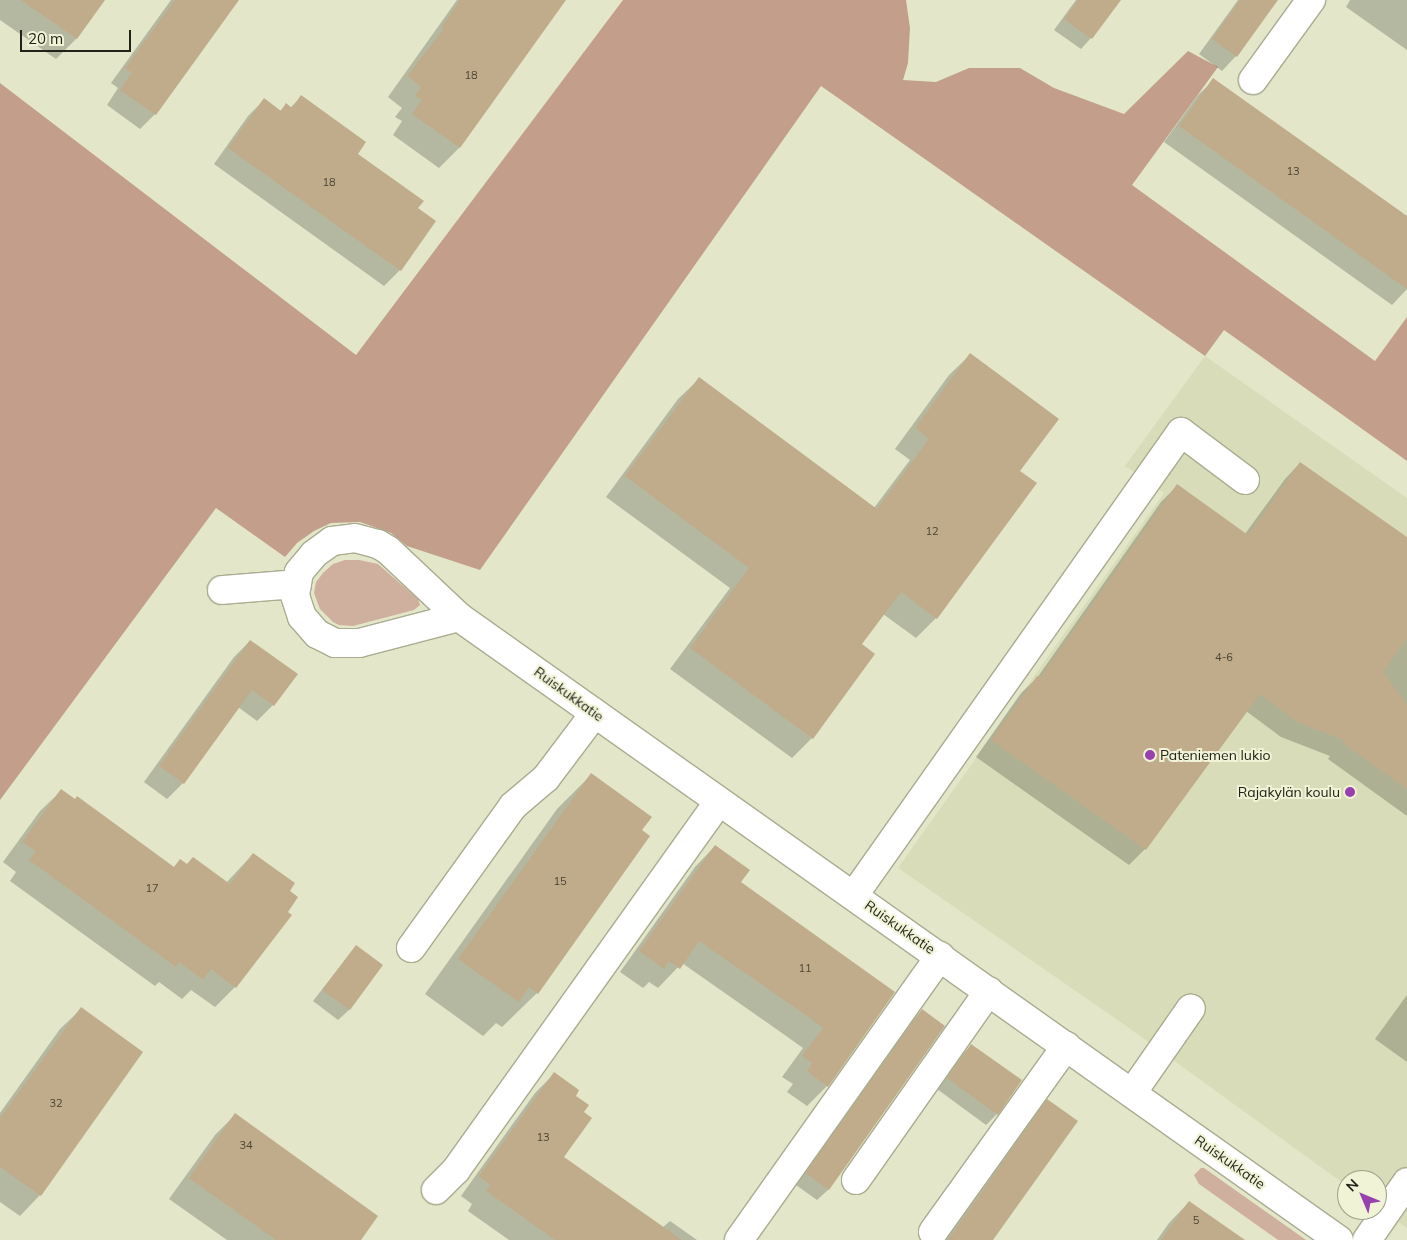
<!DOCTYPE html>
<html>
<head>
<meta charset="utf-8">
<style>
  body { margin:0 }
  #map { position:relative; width:1407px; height:1240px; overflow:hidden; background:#e3e6c9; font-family:Mulish,sans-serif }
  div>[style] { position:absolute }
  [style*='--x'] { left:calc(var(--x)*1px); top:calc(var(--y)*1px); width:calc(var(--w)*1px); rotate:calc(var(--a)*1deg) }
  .built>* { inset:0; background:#d9dcb8 }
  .green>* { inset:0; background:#cfaf9e }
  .forest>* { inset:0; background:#c39f8b }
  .shadow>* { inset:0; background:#0003 }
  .building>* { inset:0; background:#c0ac8a }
  .roads { filter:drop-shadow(1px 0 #aaac90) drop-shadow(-1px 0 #aaac90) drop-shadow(0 1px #aaac90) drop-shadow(0 -1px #aaac90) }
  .minor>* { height:28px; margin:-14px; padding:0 14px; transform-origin:14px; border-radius:14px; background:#fff }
  .dots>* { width:14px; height:14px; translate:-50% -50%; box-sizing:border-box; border:2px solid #f0f3d6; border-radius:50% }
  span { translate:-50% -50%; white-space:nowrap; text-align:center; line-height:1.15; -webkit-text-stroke:4px #f0f3d6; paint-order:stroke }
  .number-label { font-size:11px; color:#4a4534 }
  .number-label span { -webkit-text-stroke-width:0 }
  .street-label { font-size:14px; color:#222318 }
  .poi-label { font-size:14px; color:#222318 }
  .left { translate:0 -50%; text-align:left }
  .right { translate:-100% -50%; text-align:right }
  .north { position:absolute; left:1337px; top:1170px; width:50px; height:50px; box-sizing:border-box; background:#f0f3d6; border:1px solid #9ea08a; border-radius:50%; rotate:315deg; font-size:14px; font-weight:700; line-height:20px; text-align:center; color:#222318 }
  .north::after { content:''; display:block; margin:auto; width:18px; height:22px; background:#9840ad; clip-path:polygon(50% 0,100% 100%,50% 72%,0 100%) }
  .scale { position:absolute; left:20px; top:30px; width:111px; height:22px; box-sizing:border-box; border:2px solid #222318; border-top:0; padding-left:6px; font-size:15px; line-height:18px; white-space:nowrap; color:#222318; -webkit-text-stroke:4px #f0f3d6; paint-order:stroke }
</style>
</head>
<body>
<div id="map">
  <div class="built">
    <i style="clip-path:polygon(1205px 356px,1407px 498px,1407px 1228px,1377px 1207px,1377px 1180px,1347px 1180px,1347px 1186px,1122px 1023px,898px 868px,1164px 493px,1125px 466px)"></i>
  </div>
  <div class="green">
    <i style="clip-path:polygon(345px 560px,359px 560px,378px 564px,418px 599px,420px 605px,414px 610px,353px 626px,339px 625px,333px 622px,320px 609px,314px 593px,316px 582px,323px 573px,333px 564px)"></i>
    <i style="clip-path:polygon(1201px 1168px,1204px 1168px,1306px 1240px,1278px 1240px,1199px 1184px,1194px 1175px)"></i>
  </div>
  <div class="forest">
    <i style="clip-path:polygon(623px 0,906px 0,910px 28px,908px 63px,903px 80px,936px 82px,969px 68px,1020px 68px,1054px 88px,1124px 114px,1188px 51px,1218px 67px,1132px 185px,1375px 361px,1407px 317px,1407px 461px,1224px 330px,1205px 356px,821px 86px,480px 570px,407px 546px,391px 533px,360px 522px,331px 523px,314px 531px,297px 543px,285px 557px,216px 508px,0 800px,0 83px,356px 355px)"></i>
  </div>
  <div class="shadow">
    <i style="clip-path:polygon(0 0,103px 0,76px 39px,56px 59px,0 20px)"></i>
    <i style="clip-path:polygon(171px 0,237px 0,155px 114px,140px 129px,107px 105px,118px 88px,111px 83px)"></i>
    <i style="clip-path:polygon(457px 0,564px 0,459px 148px,439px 168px,393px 135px,402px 121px,395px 117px,402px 108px,388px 97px)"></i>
    <i style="clip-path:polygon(1076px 0,1119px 0,1091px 38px,1081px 49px,1054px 30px)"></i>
    <i style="clip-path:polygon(1238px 0,1276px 0,1236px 56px,1222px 71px,1199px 54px)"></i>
    <i style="clip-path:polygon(1350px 0,1407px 0,1407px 50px,1346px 7px)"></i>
    <i style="clip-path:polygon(1214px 80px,1407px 218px,1407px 289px,1392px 305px,1164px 142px,1198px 95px)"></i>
    <i style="clip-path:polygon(301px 97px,356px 154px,417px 209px,400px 270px,384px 286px,214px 164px,248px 116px,264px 100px,280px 111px,286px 105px,290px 108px)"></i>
    <i style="clip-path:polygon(970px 355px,1019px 471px,936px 618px,916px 638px,883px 614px,860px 644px,812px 738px,792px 758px,670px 669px,730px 588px,606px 497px,678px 399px,699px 379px,874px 508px,910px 460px,895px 449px,949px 375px)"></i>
    <i style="clip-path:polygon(1300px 463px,1407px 539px,1407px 816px,1328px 759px,1330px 756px,1281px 737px,1246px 711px,1145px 849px,1129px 865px,976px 757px,1021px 693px,1037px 678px,1161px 502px,1177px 486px,1245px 534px,1285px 479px)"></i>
    <i style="clip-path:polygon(250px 641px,273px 705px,257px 721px,238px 707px,183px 783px,167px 799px,144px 782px,234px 657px)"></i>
    <i style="clip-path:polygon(591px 775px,640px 830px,537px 993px,502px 1027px,496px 1023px,483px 1036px,425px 994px,557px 809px)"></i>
    <i style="clip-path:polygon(61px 791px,173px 868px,180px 861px,226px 883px,253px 854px,288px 891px,286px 912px,235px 987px,215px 1007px,191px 990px,182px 999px,159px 982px,155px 986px,10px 881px,16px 872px,3px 862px,40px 811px)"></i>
    <i style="clip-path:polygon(715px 846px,739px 883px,894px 992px,827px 1086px,807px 1106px,787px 1092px,793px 1084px,782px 1077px,803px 1048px,789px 1038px,682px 963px,658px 988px,649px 982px,643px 988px,620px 972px,695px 867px)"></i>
    <i style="clip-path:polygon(356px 946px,382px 965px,349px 1010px,338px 1020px,313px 1001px)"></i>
    <i style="clip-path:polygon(1407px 995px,1407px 1062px,1375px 1039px)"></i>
    <i style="clip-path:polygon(81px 1009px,141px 1052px,40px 1195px,20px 1216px,0 1202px,0 1113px,60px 1029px)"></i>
    <i style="clip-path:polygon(922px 1011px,943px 1026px,828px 1190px,817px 1200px,796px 1185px,911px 1021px)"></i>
    <i style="clip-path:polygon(971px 1046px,1020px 1081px,997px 1114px,986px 1125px,937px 1089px,960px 1056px)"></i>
    <i style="clip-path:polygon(554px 1074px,574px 1096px,583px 1112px,562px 1157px,662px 1228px,670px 1221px,697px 1240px,509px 1240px,468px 1211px,472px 1204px,461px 1196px,535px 1093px)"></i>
    <i style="clip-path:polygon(1048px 1100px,992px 1240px,943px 1240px,1028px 1120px)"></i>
    <i style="clip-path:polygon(235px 1115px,360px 1240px,227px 1240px,169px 1199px,215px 1135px)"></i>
    <i style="clip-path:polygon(1189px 1202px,1243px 1240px,1157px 1240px,1169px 1223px)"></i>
  </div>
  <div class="building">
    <i style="clip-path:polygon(21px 0,105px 0,77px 39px)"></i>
    <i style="clip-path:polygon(175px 0,239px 0,156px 115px,120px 90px,132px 73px,125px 68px)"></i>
    <i style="clip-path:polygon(460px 0,566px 0,460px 148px,412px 114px,422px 100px,415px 96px,421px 87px,407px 76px,443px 30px,441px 28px)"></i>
    <i style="clip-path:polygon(1078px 0,1121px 0,1092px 39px,1064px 19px)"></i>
    <i style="clip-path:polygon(1240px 0,1278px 0,1237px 57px,1212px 39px)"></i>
    <i style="clip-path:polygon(1213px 78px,1407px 216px,1407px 289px,1179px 126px)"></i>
    <i style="clip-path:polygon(301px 95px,366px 142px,358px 154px,424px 201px,418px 208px,436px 221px,401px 271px,228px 148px,264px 98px,281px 111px,286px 103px,292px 108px)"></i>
    <i style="clip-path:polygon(970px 353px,1059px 419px,1020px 471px,1037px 483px,937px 619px,901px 592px,862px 644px,875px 654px,813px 739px,690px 648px,749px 568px,625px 476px,699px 377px,877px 509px,929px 439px,915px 428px)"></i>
    <i style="clip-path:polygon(1300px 462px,1407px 537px,1407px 638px,1383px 672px,1407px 705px,1407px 789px,1343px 743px,1344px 740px,1297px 722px,1260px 694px,1146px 850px,991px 740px,1037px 676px,1040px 678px,1177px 484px,1248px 535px)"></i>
    <i style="clip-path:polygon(250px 640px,298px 674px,274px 706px,252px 690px,184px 784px,159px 766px)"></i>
    <i style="clip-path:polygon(591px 773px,652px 817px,642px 830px,650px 836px,538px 994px,529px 987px,519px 1002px,458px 959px)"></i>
    <i style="clip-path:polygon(61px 789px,75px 799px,77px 796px,174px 867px,180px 859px,187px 864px,193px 857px,230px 884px,253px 853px,295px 883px,290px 891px,298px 897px,288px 912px,292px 915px,236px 988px,211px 969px,203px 980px,179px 962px,176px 967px,29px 860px,36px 851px,22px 842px)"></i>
    <i style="clip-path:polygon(715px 845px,750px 870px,741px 882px,895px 992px,828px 1087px,807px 1071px,812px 1063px,802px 1056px,823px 1028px,810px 1018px,699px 941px,680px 969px,669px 961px,664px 969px,639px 951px)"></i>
    <i style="clip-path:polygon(356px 945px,383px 965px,350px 1010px,322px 990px)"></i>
    <i style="clip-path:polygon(81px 1007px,143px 1052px,41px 1196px,0 1167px,0 1118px)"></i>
    <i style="clip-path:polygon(922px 1009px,945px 1026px,829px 1190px,805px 1173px)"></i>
    <i style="clip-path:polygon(971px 1044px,1022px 1080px,998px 1115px,947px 1078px)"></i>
    <i style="clip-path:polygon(554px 1072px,579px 1090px,576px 1096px,589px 1105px,584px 1112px,592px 1118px,564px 1157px,682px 1240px,555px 1240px,486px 1191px,491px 1185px,479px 1176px)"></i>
    <i style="clip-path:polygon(1047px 1099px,1078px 1121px,993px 1240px,948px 1240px)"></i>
    <i style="clip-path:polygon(235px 1113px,378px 1216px,361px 1240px,276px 1240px,189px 1178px)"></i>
    <i style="clip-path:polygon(1189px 1201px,1245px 1240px,1161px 1240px)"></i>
  </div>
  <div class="roads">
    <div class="minor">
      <i style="--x:1253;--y:80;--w:99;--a:-54.1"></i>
      <i style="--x:222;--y:590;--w:75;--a:-4.6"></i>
      <i style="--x:459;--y:617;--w:103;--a:165.4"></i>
      <i style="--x:359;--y:643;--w:24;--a:180"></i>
      <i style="--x:335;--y:643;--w:20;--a:-153"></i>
      <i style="--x:317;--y:634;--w:23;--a:-131"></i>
      <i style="--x:302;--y:617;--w:23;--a:-108"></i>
      <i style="--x:295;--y:595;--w:23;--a:-80"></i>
      <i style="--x:299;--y:572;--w:23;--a:-50"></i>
      <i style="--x:314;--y:554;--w:22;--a:-36"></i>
      <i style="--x:332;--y:541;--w:23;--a:-7"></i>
      <i style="--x:355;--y:538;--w:24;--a:15"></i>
      <i style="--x:378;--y:544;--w:12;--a:31"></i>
      <i style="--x:388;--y:550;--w:98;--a:43.3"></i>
      <i style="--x:459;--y:617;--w:1078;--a:35.3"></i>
      <i style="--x:854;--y:895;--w:567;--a:-54.77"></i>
      <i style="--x:1181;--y:432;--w:80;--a:36.9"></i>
      <i style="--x:411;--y:948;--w:175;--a:-54.3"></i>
      <i style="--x:513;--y:806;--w:43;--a:-40.3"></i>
      <i style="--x:546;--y:778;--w:81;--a:-53"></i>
      <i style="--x:1132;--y:1093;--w:103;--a:-55.2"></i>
      <i style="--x:856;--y:1180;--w:231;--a:-54.9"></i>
      <i style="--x:436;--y:1190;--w:28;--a:-45"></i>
      <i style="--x:456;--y:1170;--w:453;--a:-54.5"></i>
      <i style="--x:933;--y:1232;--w:229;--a:-54.4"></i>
      <i style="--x:739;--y:1240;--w:348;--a:-54.7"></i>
      <i style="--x:1367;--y:1240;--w:70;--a:-55.4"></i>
    </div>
  </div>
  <div class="dots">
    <i style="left:1150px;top:755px;background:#9840ad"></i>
    <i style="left:1350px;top:792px;background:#9840ad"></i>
  </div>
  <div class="number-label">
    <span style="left:471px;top:75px">18</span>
    <span style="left:1293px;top:171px">13</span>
    <span style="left:329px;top:182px">18</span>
    <span style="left:932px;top:531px">12</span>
    <span style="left:1224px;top:657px">4-6</span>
    <span style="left:560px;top:881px">15</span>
    <span style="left:152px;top:888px">17</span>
    <span style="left:805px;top:968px">11</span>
    <span style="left:56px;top:1103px">32</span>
    <span style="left:543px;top:1137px">13</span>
    <span style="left:246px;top:1145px">34</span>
    <span style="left:1196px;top:1220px">5</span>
  </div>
  <div class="street-label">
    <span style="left:569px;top:694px;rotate:36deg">Ruiskukkatie</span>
    <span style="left:900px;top:927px;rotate:35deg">Ruiskukkatie</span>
    <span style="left:1230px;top:1162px;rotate:35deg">Ruiskukkatie</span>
  </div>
  <div class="poi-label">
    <span class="left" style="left:1160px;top:755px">Pateniemen lukio</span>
    <span class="right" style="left:1340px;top:792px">Rajakylän koulu</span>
  </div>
  <div class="north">N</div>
  <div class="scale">20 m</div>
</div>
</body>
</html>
